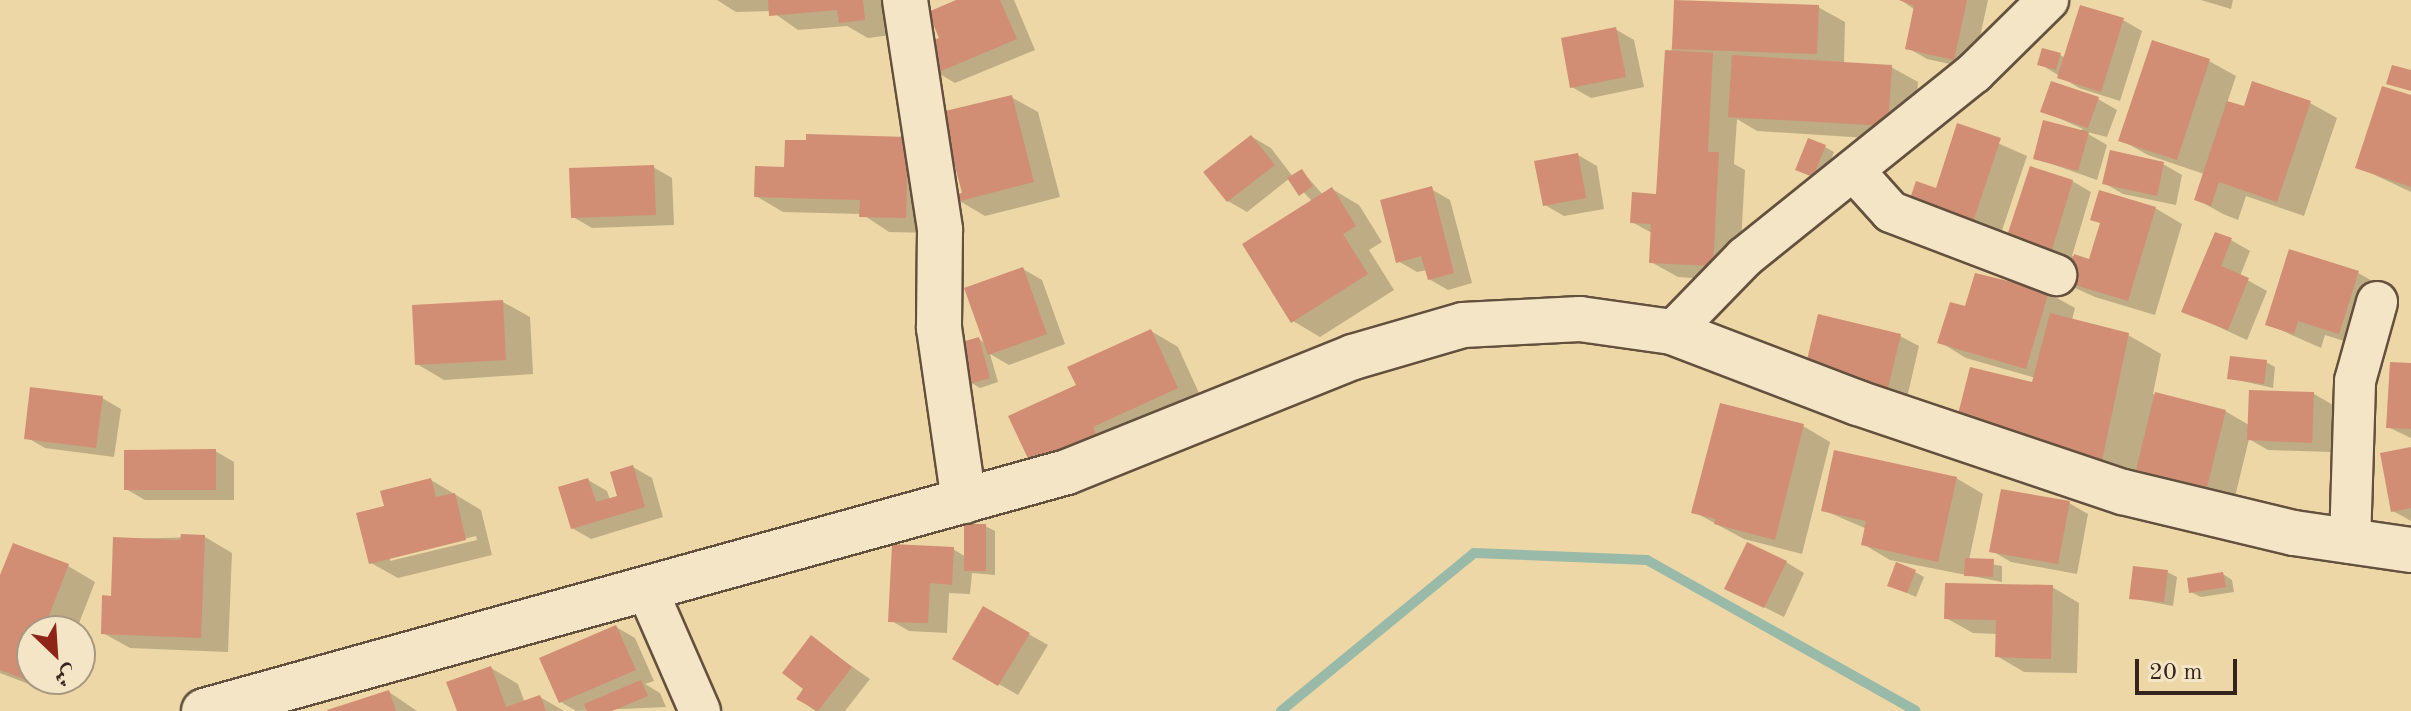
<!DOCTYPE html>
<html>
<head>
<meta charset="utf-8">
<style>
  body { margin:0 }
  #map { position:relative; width:2411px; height:711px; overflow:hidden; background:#edd7a6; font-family:"Old Standard TT",Amiri,serif }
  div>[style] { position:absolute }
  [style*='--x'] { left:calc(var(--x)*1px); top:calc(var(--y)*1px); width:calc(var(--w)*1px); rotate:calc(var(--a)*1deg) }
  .shadow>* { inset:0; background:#0003 }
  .stream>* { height:10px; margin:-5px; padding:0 5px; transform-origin:5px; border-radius:5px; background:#99b9a9 }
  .building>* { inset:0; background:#d18e74 }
  .roads { filter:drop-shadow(2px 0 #63513e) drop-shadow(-2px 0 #63513e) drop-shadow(0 2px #63513e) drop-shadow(0 -2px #63513e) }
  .minor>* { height:40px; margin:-20px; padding:0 20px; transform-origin:20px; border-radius:20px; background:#f3e5c5 }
  .tertiary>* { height:44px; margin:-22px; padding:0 22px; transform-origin:22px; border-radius:22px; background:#f3e5c5 }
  span { translate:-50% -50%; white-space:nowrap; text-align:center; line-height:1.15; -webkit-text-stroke:8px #f3e5c5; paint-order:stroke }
  .north { position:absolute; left:16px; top:615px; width:80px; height:80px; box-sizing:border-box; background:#f3e5c5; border:2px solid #a79881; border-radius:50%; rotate:155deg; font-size:22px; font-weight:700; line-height:32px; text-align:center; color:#35241c }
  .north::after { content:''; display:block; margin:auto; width:28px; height:36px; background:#8f2418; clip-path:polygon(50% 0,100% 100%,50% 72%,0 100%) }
  .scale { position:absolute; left:2135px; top:659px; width:102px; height:36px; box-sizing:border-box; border:4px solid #35241c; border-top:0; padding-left:10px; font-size:24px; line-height:28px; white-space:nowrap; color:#35241c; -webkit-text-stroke:6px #f3e5c5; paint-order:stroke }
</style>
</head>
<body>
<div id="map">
  <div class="shadow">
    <i style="clip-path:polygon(888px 0,891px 35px,868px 38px,847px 26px,798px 30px,771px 11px,736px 12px,717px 0)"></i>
    <i style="clip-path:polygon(961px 0,1014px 0,1035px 50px,955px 83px,936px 72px,941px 39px)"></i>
    <i style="clip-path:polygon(1901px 0,1988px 0,1973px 69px,1927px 59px,1908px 48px,1915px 10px)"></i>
    <i style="clip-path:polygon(2201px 0,2233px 0,2231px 9px)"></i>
    <i style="clip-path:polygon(1676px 2px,1818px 7px,1845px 22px,1844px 64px,1891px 67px,1918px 82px,1914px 141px,1757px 131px,1737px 119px,1734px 164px,1745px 170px,1739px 281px,1678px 277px,1651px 262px,1652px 233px,1632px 222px,1658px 196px)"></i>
    <i style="clip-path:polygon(2123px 20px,2142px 31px,2120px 101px,2079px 88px,2040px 64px,2060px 55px,2066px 58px)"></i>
    <i style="clip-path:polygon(1615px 29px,1634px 40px,1644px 87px,1591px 98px,1572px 87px)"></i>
    <i style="clip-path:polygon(2209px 61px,2236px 76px,2227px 103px,2245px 108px,2310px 103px,2337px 118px,2304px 216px,2246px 196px,2238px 220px,2223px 214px,2196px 199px,2204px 174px,2148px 155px,2121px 140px)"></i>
    <i style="clip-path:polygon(1011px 97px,1038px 112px,1060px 197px,985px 216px,958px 200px)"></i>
    <i style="clip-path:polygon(2411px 97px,2411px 192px,2358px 167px)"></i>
    <i style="clip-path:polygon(2098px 99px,2117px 110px,2107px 137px,2083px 131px,2107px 145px,2097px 180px,2035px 158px,2083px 129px,2043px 111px)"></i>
    <i style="clip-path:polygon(1959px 126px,2027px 156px,1996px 248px,1937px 190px)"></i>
    <i style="clip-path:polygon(1252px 137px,1271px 148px,1293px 177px,1302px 171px,1323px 195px,1332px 189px,1359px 205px,1382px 242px,1369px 250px,1394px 290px,1320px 337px,1293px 321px,1313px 202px,1290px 178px,1247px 212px,1228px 201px)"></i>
    <i style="clip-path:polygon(908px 139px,933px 233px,889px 232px,862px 214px,783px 212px,756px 196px,786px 169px)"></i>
    <i style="clip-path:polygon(1825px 147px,1834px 152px,1823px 180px,1807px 174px)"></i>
    <i style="clip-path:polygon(1578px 155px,1597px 166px,1604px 209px,1564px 216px,1545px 205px)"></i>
    <i style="clip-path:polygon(2163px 164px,2182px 175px,2176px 205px,2123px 194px,2104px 183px)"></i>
    <i style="clip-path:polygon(653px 167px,672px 178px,674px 225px,592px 228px,573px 217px)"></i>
    <i style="clip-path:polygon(2072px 181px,2091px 192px,2072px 256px,2090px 261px,2155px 208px,2182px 224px,2155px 315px,2095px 297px,2022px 264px)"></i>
    <i style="clip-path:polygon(1431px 189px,1450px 200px,1472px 283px,1448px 290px,1429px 279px,1427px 270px,1417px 272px,1398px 261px)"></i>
    <i style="clip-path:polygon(2231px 240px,2250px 251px,2240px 276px,2267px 291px,2247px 340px,2184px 311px)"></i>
    <i style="clip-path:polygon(1023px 269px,1042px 280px,1065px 344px,1009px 365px,990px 354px,998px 382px,980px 388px,970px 382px,979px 339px,986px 344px)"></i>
    <i style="clip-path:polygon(2358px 273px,2385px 288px,2366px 348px,2325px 335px,2321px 348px,2267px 324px)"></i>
    <i style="clip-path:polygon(2048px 293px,2075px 308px,2072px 320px,2128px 335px,2161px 354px,2153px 394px,2225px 411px,2249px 425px,2314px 394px,2333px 405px,2331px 452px,2268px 450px,2249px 439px,2234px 501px,2166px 484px,2137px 468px,2133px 488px,1988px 452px,2036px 378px,1966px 358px,1940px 342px,1967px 309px)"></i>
    <i style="clip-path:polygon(503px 302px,530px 317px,533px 374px,444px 380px,417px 364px)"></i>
    <i style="clip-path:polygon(1151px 331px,1178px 347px,1204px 404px,1060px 481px,1078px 386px)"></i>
    <i style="clip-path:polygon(1900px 336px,1919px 346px,1906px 402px,1825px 382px)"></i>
    <i style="clip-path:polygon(2266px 362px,2275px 367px,2273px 388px,2229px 378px)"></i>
    <i style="clip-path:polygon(2411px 365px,2411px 438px,2388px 427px)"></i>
    <i style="clip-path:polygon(102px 398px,121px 409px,114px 457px,45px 448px,26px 437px)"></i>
    <i style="clip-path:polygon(1803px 426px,1830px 442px,1802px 554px,1744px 539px,1694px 512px)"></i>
    <i style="clip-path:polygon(2411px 449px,2411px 521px,2393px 511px)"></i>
    <i style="clip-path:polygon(215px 451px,234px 462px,234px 500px,145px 500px,126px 489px)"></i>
    <i style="clip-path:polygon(633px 467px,652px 478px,663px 517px,591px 539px,572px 528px,588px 480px,607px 491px,610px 500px,619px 498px)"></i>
    <i style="clip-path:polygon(1956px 478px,1983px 494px,1969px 560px,2002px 566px,2002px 582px,1890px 560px,1863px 544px,1867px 529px,1823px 510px)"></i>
    <i style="clip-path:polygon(evenodd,431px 480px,481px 510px,492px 555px,398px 578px,371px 563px,386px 508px,431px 480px,476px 536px,477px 540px,390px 561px,390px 557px,476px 536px)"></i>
    <i style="clip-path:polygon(2069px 503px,2088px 514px,2077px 574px,2011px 562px,1992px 551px)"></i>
    <i style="clip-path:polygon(985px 526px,995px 531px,995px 575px,972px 573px,970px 594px,949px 593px,947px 633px,909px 631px,890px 620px,953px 549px,966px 557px)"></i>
    <i style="clip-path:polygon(205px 537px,232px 553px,228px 652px,130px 648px,103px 633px,113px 598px,115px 539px)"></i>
    <i style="clip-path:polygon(1786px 562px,1804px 573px,1784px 617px,1726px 588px)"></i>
    <i style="clip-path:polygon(68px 566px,95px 582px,76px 631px,32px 631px,32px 679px,57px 679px,52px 693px,0 673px,0 581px)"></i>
    <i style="clip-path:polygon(1915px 572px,1924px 577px,1916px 597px,1890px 585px)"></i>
    <i style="clip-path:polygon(2167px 572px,2177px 577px,2173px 606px,2131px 598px)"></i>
    <i style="clip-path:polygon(2223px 574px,2232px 580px,2234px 592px,2201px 597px,2191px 592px)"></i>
    <i style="clip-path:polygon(2052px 587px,2079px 603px,2077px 673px,2024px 672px,1997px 656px,1998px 634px,1973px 633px,1946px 618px)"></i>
    <i style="clip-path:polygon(984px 609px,1048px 645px,1018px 695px,955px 659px)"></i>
    <i style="clip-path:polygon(616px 627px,635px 638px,654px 681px,645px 684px,660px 693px,666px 707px,576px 711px,561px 702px)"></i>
    <i style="clip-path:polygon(811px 638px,870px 679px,845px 711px,815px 711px,799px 699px,806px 689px)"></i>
    <i style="clip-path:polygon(491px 668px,518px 684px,525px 703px,540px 697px,564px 711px,459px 711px)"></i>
    <i style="clip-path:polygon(389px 692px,417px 711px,331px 711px)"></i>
  </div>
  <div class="stream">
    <i style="--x:1281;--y:711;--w:249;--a:-39.3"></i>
    <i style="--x:1474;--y:553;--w:173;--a:2.3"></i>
    <i style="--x:1647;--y:560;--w:308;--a:29.3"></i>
  </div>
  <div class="building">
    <i style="clip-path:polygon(768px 0,863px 0,865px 20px,839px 23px,837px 10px,769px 16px)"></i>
    <i style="clip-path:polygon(956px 0,1000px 0,1017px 39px,934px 74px,922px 45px,939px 38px,928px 12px)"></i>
    <i style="clip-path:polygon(1674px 0,1819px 5px,1817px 54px,1672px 49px)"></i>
    <i style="clip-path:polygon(1899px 0,1967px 0,1954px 60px,1905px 49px,1914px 6px)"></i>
    <i style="clip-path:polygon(2080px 5px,2124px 18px,2101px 92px,2057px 78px)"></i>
    <i style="clip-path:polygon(1616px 27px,1626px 77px,1570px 88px,1561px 38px)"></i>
    <i style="clip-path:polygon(2152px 40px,2210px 59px,2177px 160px,2118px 141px)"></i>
    <i style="clip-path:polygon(2042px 48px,2061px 53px,2056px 70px,2037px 65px)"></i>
    <i style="clip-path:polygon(1665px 50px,1713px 53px,1708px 152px,1719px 152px,1713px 266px,1649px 263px,1651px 224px,1630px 223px,1632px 192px,1656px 194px)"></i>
    <i style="clip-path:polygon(1732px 55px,1892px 65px,1888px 126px,1728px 117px)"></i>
    <i style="clip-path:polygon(2392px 65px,2411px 70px,2411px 91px,2386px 84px)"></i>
    <i style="clip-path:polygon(2051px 81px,2099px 97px,2088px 128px,2040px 112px)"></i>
    <i style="clip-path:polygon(2252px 81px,2311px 101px,2277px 202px,2219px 182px,2211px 206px,2194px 200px,2227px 101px,2244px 106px)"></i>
    <i style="clip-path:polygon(2382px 86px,2411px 95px,2411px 187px,2355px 168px)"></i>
    <i style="clip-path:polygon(1012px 95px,1034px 182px,956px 202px,954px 194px,962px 193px,941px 112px)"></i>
    <i style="clip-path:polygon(2043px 120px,2089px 132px,2078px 171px,2033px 159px)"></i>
    <i style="clip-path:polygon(1957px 123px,2001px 138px,1969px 234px,1905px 213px,1916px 181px,1936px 188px)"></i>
    <i style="clip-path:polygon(806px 134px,908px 137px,906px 218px,859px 217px,860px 200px,754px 197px,755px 166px,784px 167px,785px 140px,806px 140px)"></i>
    <i style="clip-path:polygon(1251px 135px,1275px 165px,1227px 202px,1203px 172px)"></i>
    <i style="clip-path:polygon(1808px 138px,1826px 145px,1813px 177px,1795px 170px)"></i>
    <i style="clip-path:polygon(2110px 150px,2164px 162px,2157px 196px,2102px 184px)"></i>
    <i style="clip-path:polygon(1578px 153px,1586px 198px,1543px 206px,1534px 161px)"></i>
    <i style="clip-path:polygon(654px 165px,656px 215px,571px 218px,569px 168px)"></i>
    <i style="clip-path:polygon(2030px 166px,2073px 180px,2046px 269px,2001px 254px)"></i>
    <i style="clip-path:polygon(1302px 169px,1313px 186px,1299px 196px,1287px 178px)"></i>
    <i style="clip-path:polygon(1432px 186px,1454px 273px,1428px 280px,1421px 256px,1396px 263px,1380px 200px)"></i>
    <i style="clip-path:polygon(1332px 187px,1356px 226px,1343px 234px,1368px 274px,1291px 323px,1242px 244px)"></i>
    <i style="clip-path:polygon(2099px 190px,2156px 207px,2128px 301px,2065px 282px,2074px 254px,2089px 259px,2100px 223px,2090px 220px)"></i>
    <i style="clip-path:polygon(2215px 232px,2232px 238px,2221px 266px,2249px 278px,2228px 330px,2181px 312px)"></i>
    <i style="clip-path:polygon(2289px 249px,2359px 271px,2339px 334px,2298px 321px,2294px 334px,2265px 325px)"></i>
    <i style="clip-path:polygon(1023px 267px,1047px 334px,988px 355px,964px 288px)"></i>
    <i style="clip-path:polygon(1975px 273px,2049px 291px,2026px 369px,1937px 343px,1950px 302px,1965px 306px)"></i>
    <i style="clip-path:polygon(503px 300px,506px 360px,415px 365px,412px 305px)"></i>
    <i style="clip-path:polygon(2050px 313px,2129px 333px,2100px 470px,1953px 434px,1970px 367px,2032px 382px)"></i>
    <i style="clip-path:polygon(1818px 314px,1901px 334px,1887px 392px,1804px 372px)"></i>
    <i style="clip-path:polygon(1151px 329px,1178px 388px,1093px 427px,1097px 437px,1032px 467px,1008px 416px,1076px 385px,1067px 367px)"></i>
    <i style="clip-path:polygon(979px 337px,990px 378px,969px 384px,958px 343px)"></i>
    <i style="clip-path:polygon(2230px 356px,2267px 360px,2264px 384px,2227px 379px)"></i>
    <i style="clip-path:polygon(2390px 362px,2411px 363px,2411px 429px,2386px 428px)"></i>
    <i style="clip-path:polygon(30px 387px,103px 396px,96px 448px,24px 439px)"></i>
    <i style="clip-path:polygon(2249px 390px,2314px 392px,2312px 443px,2247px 440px)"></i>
    <i style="clip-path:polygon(2155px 392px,2226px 410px,2207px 487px,2136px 470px)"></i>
    <i style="clip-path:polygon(1720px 403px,1804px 424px,1775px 540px,1714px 524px,1716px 519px,1691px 513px)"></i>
    <i style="clip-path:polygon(2411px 447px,2411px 508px,2391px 512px,2380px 453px)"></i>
    <i style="clip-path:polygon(216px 449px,216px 490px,124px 490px,124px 450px)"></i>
    <i style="clip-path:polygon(1834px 450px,1957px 477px,1938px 562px,1861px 545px,1866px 521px,1821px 511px)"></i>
    <i style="clip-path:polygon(633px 465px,645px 507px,571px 529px,558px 487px,588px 478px,596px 502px,617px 496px,610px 472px)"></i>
    <i style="clip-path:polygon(431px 478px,436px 497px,455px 493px,466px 540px,369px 564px,356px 513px,384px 506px,380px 491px)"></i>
    <i style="clip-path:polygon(2001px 489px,2070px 501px,2058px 564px,1989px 552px)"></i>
    <i style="clip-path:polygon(964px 524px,986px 524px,986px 571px,964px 571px)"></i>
    <i style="clip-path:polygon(181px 534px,205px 535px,201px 638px,101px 634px,102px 595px,111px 596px,113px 537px,180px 540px)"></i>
    <i style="clip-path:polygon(1747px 542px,1787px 561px,1764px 608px,1724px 589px)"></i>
    <i style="clip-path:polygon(13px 543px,69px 564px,43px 631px,32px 631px,32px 660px,24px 679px,0 670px,0 575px)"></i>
    <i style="clip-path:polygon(892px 544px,954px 547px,952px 585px,930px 583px,928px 623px,888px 622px)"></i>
    <i style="clip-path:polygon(1965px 558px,1994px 559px,1993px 577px,1964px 576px)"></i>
    <i style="clip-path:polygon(1896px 562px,1916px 570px,1907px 593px,1887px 586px)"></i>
    <i style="clip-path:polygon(2133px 566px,2168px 570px,2164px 602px,2129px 599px)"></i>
    <i style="clip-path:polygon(2223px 572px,2226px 587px,2189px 593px,2187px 578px)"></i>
    <i style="clip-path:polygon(1945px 583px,2053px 585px,2051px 659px,1995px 657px,1996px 620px,1944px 619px)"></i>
    <i style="clip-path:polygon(983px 606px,1030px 633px,998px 686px,952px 659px)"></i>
    <i style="clip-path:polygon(616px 625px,636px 670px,559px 703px,539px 658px)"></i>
    <i style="clip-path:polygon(811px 635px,852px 667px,818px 711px,796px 699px,803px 689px,782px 673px)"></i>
    <i style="clip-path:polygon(491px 666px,506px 707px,540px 695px,546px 711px,457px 711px,446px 682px)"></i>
    <i style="clip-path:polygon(641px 680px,648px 696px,612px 711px,587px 711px,584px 704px)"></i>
    <i style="clip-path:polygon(389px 690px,396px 711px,327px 711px,327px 710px)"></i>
  </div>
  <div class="roads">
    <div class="minor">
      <i style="--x:1854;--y:171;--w:55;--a:47.9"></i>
      <i style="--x:1891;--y:212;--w:177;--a:20.9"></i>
      <i style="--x:1672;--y:332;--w:105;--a:-45.8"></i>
      <i style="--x:1745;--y:257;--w:294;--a:-38.8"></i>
      <i style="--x:1974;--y:73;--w:104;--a:-44.6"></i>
      <i style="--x:2350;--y:543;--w:162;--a:-88.2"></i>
      <i style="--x:2355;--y:381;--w:82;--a:-74.4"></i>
      <i style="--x:648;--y:592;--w:130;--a:66.4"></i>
    </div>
    <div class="tertiary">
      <i style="--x:905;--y:0;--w:233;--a:81.3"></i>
      <i style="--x:940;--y:230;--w:98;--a:90.6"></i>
      <i style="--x:939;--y:328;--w:175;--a:81.8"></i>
      <i style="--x:204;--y:711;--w:895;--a:-15.48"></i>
      <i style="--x:1067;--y:472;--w:308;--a:-21.9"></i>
      <i style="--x:1353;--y:357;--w:115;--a:-16.2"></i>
      <i style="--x:1463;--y:325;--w:117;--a:-2.9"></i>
      <i style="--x:1580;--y:319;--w:93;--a:8"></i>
      <i style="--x:1672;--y:332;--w:199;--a:20.9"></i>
      <i style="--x:1858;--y:403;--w:280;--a:18.6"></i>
      <i style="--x:2123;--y:492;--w:176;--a:13.5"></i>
      <i style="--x:2294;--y:533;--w:118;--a:8.3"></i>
    </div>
  </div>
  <div class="north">ش</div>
  <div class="scale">20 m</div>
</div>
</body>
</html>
